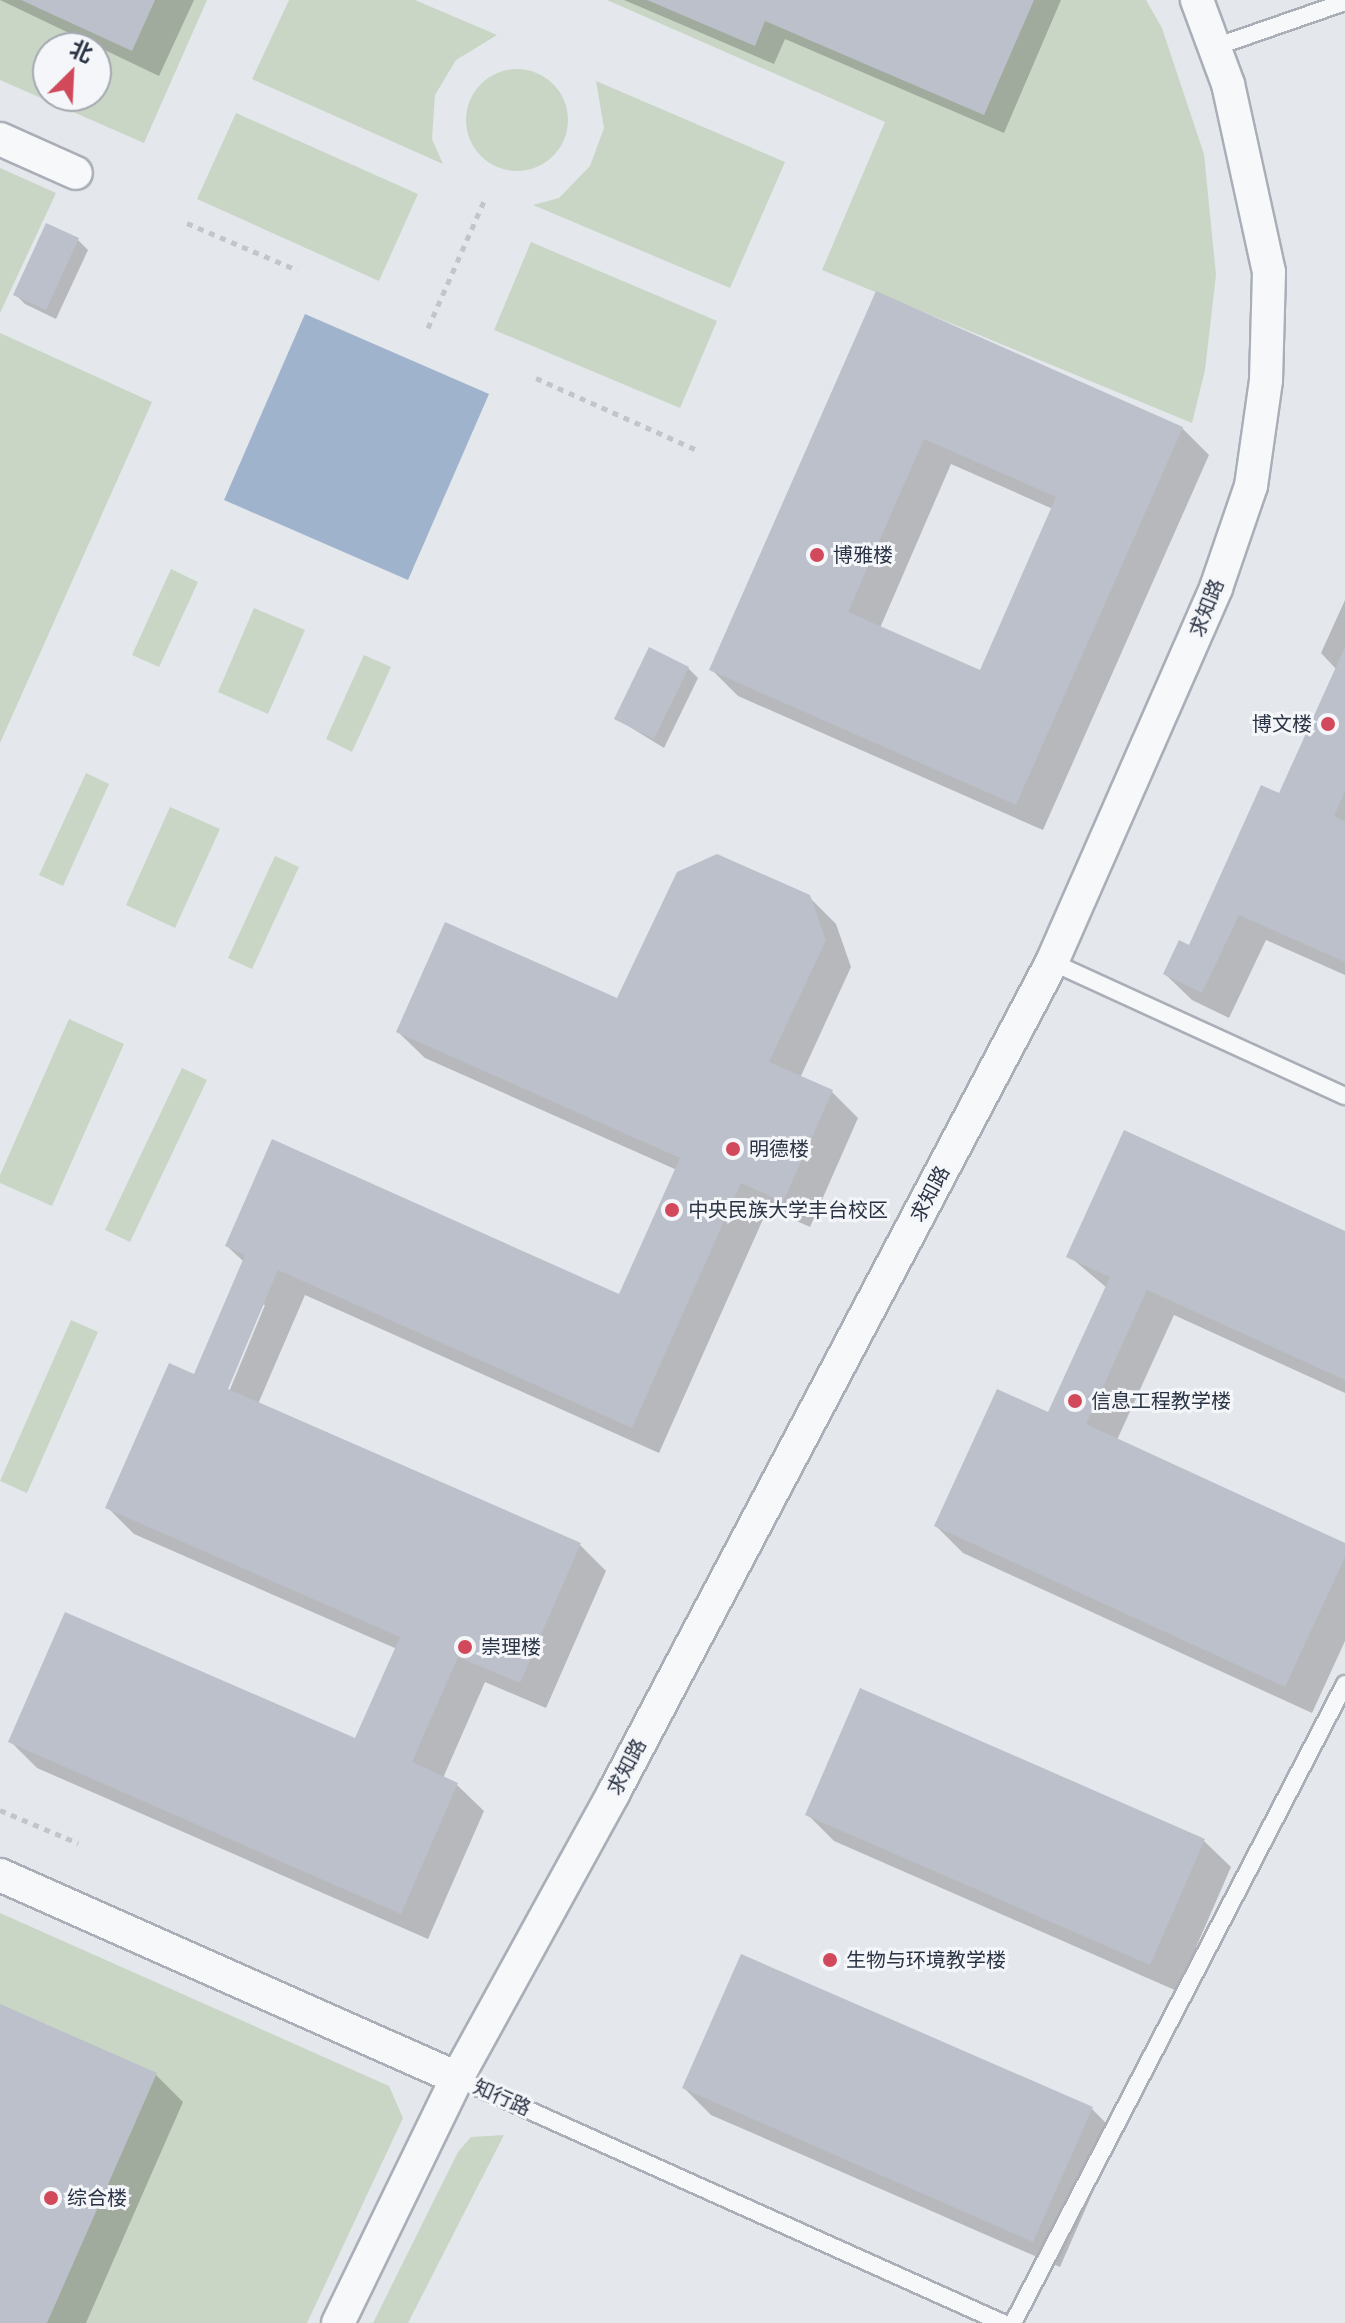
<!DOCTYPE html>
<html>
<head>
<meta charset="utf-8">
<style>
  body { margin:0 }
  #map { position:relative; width:1345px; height:2323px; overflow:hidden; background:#e4e7ec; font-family:Arial,"Noto Sans SC",sans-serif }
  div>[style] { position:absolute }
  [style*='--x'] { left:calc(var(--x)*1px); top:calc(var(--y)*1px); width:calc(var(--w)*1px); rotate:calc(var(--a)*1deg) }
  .green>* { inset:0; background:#c9d6c5 }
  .round { border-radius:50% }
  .water>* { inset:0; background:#9fb4cc }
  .shadow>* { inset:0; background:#0003 }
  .building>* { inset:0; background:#bbc0ca }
  .path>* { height:5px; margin-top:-2.5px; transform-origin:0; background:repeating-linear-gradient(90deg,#c2c5cb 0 6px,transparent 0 12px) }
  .roads { filter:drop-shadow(2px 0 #a9aeb7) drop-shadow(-2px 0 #a9aeb7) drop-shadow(0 2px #a9aeb7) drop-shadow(0 -2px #a9aeb7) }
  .lane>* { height:16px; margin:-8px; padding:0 8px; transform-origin:8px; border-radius:8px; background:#f7f8fa }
  .street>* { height:32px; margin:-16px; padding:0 16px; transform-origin:16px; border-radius:16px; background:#f7f8fa }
  .dots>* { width:22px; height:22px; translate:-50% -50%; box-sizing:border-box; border:4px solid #f4f6f9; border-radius:50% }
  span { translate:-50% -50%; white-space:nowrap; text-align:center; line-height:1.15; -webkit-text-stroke:6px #f4f6f9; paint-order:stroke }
  .poi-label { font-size:20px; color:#2b3445 }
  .left { translate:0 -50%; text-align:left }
  .right { translate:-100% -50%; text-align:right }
  .street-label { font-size:20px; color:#2b3445 }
  .north { position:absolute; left:32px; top:32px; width:80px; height:80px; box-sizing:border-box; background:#f4f6f9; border:2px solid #a4a8b1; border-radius:50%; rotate:24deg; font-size:22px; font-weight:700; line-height:32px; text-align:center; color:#2b3445 }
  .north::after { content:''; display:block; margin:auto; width:28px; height:36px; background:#d1495b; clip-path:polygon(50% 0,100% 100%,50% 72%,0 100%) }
</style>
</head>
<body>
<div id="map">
  <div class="green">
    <i style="clip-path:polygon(evenodd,0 0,207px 0,144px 143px,0 80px,0 0,48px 48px,96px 48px,96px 96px,48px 96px,48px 48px)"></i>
    <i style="clip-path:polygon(289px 0,415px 0,497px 35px,456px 60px,435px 95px,432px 139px,443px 164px,252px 79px)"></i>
    <i style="clip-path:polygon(607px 0,1146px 0,1162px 28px,1204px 154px,1216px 275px,1205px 370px,1192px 423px,822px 270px,885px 122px)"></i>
    <i class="round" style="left:466px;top:69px;width:102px;height:102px"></i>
    <i style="clip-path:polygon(596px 81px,785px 162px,730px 288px,533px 205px,559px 198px,590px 166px,604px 128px)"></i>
    <i style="clip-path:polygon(236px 113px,418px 194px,379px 281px,197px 199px)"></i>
    <i style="clip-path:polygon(0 168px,56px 193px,0 313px)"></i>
    <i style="clip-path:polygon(531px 242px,717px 321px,680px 408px,494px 330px)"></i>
    <i style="clip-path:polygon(0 333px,152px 402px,0 743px)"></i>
    <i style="clip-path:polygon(171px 569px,198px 582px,159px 667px,132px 655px)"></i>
    <i style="clip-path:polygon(254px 608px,305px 630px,268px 714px,218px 692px)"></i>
    <i style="clip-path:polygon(364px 655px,391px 667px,352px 752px,326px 739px)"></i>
    <i style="clip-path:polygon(86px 773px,109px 784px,63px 886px,39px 875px)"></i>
    <i style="clip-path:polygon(170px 807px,220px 829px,175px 928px,126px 905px)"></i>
    <i style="clip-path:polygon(275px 856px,299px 867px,252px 969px,228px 958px)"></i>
    <i style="clip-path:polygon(69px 1019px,124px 1044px,52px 1206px,0 1183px,0 1175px)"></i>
    <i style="clip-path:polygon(182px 1068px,207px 1080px,130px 1242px,105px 1230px)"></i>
    <i style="clip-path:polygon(71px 1320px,98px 1332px,27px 1493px,0 1481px)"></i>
    <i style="clip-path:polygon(0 1913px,389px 2086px,403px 2118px,307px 2323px,0 2323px)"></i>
    <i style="clip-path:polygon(504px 2135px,408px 2323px,373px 2323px,458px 2152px,471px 2137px)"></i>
  </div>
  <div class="water">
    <i style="clip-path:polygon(305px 314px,489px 394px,408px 580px,224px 500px)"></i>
  </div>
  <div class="shadow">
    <i style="clip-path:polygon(0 0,194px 0,159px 76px)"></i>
    <i style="clip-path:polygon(624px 0,1061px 0,1004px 133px,785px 39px,774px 64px)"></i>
    <i style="clip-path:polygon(78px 240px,88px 250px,56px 319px,25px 304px,15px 294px)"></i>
    <i style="clip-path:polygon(evenodd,877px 294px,1182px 428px,1209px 455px,1043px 830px,738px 696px,711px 669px,877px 294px,951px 464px,1053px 509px,981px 673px,880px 628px,951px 464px)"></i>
    <i style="clip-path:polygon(1345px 600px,1345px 975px,1266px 940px,1229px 1018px,1192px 1000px,1165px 974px,1190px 947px,1280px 795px,1337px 670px,1321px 653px)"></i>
    <i style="clip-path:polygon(688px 668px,698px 678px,664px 748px,617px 719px)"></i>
    <i style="clip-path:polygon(evenodd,809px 897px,836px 924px,851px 967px,800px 1078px,832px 1092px,858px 1118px,810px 1227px,768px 1208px,659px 1453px,305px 1295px,258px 1404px,580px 1545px,606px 1571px,546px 1708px,485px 1682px,443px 1778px,457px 1785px,484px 1811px,428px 1939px,37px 1768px,11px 1742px,356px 1741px,397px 1649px,134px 1534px,108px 1508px,195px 1376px,244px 1262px,227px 1246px,620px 1296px,677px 1170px,425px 1058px,398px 1032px,618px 1001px,809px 897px,261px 1304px,265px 1305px,226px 1399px,222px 1397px,261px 1304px)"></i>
    <i style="clip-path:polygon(1345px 1233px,1345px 1393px,1174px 1315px,1117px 1440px,1345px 1545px,1345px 1641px,1312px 1713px,963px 1553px,936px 1526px,1049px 1415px,1107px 1288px,1069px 1256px)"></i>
    <i style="clip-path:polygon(807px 1814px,1204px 1841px,1231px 1867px,1177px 1991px,834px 1841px)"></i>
    <i style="clip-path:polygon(0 2006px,156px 2075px,183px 2102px,86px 2323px,0 2323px)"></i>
    <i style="clip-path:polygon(684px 2088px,1091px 2108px,1118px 2135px,1060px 2267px,711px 2115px)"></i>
  </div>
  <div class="building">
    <i style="clip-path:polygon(21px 0,155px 0,132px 51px)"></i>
    <i style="clip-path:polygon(647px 0,1034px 0,984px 115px,765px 21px,755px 46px)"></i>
    <i style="clip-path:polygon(46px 223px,79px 238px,46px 310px,13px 295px)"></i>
    <i style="clip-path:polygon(evenodd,876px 291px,1183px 427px,1016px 805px,709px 670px,876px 291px,924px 439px,1056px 497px,980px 670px,848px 612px,924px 439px)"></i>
    <i style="clip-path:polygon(649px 647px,689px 667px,654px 739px,614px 719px)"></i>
    <i style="clip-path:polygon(1345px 647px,1345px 791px,1334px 816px,1345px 822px,1345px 962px,1239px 915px,1202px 993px,1163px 974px,1179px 940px,1189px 945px,1261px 785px,1279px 793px)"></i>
    <i style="clip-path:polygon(717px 854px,810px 895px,826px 940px,769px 1062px,833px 1090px,783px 1202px,741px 1183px,632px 1428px,278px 1270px,228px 1389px,581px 1543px,520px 1683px,458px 1657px,412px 1762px,458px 1783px,401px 1914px,8px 1742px,65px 1612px,355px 1738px,400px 1637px,105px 1508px,169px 1363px,194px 1374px,245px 1255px,225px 1246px,272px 1139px,619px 1294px,680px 1158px,396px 1032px,445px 922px,617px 998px,677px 872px)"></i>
    <i style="clip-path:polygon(1124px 1130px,1345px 1231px,1345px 1380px,1147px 1290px,1086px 1424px,1345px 1543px,1345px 1557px,1285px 1687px,934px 1526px,997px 1389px,1048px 1412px,1110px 1277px,1066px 1257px)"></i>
    <i style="clip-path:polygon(860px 1688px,1205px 1839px,1150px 1965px,805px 1815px)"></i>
    <i style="clip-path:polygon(741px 1954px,1093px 2107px,1033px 2242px,682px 2088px)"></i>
    <i style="clip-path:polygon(0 2004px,157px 2073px,47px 2323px,0 2323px)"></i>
  </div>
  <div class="path">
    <i style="--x:187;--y:223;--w:120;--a:23.1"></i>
    <i style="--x:428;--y:328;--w:141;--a:-66.2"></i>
    <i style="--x:536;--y:378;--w:176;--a:24.1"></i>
    <i style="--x:0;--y:1810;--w:85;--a:22.9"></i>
  </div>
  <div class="roads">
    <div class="lane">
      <i style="--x:1215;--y:47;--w:138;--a:-19.1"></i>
      <i style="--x:1052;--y:962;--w:322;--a:24.6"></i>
      <i style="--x:457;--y:2078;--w:598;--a:24.17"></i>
      <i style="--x:1013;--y:2323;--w:720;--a:-62.55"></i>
    </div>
    <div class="street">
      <i style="--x:0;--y:139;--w:83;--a:24.1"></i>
      <i style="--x:0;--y:1875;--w:500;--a:23.95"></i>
      <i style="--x:338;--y:2323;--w:272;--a:-64.1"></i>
      <i style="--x:457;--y:2078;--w:324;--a:-61.2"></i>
      <i style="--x:613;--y:1794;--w:941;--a:-62.18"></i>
      <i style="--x:1052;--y:962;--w:408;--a:-66.3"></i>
      <i style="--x:1216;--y:588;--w:108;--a:-71.1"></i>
      <i style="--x:1251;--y:486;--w:107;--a:-81.9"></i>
      <i style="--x:1266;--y:380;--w:108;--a:-88.4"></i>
      <i style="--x:1269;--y:272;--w:192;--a:-102.3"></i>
      <i style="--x:1228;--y:84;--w:90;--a:-110.3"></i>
    </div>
  </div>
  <div class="dots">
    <i style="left:817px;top:555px;background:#d1495b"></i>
    <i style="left:1328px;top:724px;background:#d1495b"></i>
    <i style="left:733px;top:1149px;background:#d1495b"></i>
    <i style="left:672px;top:1210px;background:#d1495b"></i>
    <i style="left:1075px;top:1401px;background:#d1495b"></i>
    <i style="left:465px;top:1647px;background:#d1495b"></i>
    <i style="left:830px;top:1960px;background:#d1495b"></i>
    <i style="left:51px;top:2198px;background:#d1495b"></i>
  </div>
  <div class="poi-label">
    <span class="left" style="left:833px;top:555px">博雅楼</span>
    <span class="right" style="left:1312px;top:724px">博文楼</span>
    <span class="left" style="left:749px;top:1149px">明德楼</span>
    <span class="left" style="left:688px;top:1210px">中央民族大学丰台校区</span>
    <span class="left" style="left:1091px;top:1401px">信息工程教学楼</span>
    <span class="left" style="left:481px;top:1647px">崇理楼</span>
    <span class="left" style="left:846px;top:1960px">生物与环境教学楼</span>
    <span class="left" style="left:67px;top:2198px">综合楼</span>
  </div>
  <div class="street-label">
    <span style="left:1207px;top:608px;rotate:-68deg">求知路</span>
    <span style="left:930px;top:1194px;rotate:-62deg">求知路</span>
    <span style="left:627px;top:1767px;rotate:-62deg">求知路</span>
    <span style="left:502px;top:2098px;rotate:24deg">知行路</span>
  </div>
  <div class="north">北</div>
</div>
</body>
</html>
